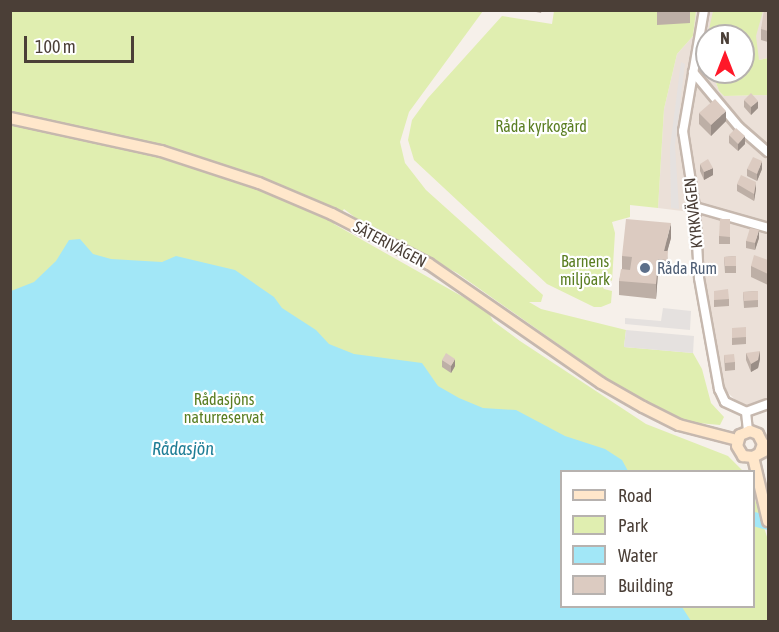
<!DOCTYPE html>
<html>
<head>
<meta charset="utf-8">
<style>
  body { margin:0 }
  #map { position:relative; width:779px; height:632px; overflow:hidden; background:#f6f0ea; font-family:"Asap Condensed",sans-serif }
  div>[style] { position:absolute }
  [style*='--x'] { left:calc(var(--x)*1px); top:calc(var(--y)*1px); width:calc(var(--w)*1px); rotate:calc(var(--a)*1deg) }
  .residential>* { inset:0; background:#ebe0d8 }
  .green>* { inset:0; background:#e0eeb0 }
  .parking>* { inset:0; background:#e5e1df }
  .water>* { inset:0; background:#a2e7f7 }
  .river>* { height:14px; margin:-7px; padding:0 7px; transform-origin:7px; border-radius:7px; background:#a2e7f7 }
  .roads { filter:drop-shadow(2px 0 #c6b8ae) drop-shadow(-2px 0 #c6b8ae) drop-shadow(0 2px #c6b8ae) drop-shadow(0 -2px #c6b8ae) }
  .street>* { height:8px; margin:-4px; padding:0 4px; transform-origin:4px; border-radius:4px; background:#fff }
  .secondary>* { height:10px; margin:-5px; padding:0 5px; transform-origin:5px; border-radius:5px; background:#ffe7cb }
  .wall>* { inset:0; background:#bdafa6 }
  .shaded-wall>* { inset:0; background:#9a8e87 }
  .building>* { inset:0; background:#dccbc1 }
  .dots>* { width:16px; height:16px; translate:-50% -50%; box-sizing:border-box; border:3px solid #fff; border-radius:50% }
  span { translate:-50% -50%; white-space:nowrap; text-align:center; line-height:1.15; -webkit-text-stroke:4.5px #fff; paint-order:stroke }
  .park-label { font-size:16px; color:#5a7e22 }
  .street-label { font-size:16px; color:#4b3f37 }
  .service-label { font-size:16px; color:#4e5e75 }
  .left { translate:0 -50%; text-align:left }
  .water-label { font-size:18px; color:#1f7e96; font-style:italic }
  .frame { position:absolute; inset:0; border:12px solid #4b3f37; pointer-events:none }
  .legend { position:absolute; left:560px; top:470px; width:195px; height:138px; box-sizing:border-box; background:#fff; border:2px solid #b7b2af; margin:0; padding:8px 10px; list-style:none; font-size:18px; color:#4b3f37 }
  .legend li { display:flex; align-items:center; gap:12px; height:30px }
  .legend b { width:30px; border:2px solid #b7b2af }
  .north { position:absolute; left:695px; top:24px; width:60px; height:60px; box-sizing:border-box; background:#fff; border:2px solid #b7b2af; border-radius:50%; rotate:0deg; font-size:16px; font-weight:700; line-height:24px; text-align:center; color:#4b3f37 }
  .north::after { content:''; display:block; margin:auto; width:21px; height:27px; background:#ff1829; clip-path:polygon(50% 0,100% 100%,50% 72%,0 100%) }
  .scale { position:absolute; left:24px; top:36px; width:110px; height:27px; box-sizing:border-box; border:3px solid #4b3f37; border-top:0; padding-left:8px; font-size:18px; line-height:21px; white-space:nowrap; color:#4b3f37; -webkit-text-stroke:4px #fff; paint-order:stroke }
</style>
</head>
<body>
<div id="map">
  <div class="residential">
    <i style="clip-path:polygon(696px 11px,768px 11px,768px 58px,759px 60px,743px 36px,707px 36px,707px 72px,714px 77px,719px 91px,724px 96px,768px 95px,768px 400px,757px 405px,741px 405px,727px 392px,720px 373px,701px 263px,698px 213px,658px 208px,664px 109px,677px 54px,693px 36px)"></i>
  </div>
  <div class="green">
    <i style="clip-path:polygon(10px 11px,483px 11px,409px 112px,400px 142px,405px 163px,426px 190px,543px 295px,541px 302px,529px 302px,541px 309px,626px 330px,624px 347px,693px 353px,702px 369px,711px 403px,724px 417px,720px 425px,687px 422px,622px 389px,457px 273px,361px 222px,344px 209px,334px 224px,488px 311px,493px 321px,520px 341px,646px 424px,728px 456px,743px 471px,562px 472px,562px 606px,754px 606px,754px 496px,768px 540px,768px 621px,11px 621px)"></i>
    <i style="clip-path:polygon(554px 11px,696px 11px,693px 36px,677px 54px,664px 109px,658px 208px,630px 205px,630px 217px,612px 222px,615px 233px,612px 281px,602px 275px,598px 281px,604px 289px,612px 291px,611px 303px,601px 307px,594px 307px,547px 284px,414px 160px,408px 140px,412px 120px,428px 98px,502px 16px,552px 24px)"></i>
    <i style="clip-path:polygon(evenodd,713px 11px,763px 11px,756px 36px,759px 60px,768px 58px,768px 95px,724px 96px,719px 91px,714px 77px,705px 69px,703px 57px,713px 11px,707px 36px,743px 36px,743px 72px,707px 72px,707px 36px)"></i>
  </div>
  <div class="parking">
    <i style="clip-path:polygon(681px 62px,685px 64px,675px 145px,679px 209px,671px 208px,670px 147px)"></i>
    <i style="clip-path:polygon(663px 308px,691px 311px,690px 330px,625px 324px,625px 318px,661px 321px)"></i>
    <i style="clip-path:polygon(626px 330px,694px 336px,693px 353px,624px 347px)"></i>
  </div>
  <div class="water">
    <i style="clip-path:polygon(80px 239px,93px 254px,111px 259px,162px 262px,176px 256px,235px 270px,274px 297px,282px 308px,316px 330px,329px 344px,354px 354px,422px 363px,438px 386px,459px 398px,483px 408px,516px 410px,565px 436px,605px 449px,622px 460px,628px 471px,562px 472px,562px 606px,682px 607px,691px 621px,11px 621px,11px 291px,34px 282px,56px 261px,69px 240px)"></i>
  </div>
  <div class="river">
    <i style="--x:754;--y:519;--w:15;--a:16"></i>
  </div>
  <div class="roads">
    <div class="street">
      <i style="--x:704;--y:10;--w:123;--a:99.8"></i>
      <i style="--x:683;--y:131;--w:77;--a:81"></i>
      <i style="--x:695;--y:207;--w:71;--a:86.8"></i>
      <i style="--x:699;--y:278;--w:113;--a:79.8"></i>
      <i style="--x:719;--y:389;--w:14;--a:65"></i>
      <i style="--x:725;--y:402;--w:23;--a:25"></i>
      <i style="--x:746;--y:412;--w:23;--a:-20"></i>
      <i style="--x:693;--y:72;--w:72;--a:50.1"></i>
      <i style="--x:739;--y:127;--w:38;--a:41"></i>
      <i style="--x:695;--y:207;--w:76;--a:16"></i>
      <i style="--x:746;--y:412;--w:19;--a:84"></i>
    </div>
    <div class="secondary">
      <i style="--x:10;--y:118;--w:155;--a:12.3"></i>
      <i style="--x:161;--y:151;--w:103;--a:18.1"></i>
      <i style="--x:259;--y:183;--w:79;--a:23"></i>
      <i style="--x:332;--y:214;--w:109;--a:27.3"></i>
      <i style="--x:429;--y:264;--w:209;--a:34.7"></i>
      <i style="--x:601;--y:383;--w:48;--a:29.7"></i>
      <i style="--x:643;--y:407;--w:40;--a:26.6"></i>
      <i style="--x:679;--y:425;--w:60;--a:14.5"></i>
      <i style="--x:760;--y:452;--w:9;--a:-69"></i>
      <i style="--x:763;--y:444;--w:11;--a:-117"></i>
      <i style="--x:758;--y:434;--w:9;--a:-159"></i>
      <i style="--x:750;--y:431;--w:11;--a:158"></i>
      <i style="--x:740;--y:435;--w:11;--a:105"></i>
      <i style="--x:737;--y:446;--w:12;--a:59"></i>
      <i style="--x:743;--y:456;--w:10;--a:6"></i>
      <i style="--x:753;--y:457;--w:17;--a:-28"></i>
      <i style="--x:753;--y:457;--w:66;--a:76.8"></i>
    </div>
  </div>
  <div class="wall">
    <i style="clip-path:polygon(526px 10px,542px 10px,541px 13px)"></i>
    <i style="clip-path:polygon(657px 10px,690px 10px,690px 23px,657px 25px)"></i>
    <i style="clip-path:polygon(768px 10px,768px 42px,761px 40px,761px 29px)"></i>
    <i style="clip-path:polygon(744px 100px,758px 108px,751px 115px,744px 107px)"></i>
    <i style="clip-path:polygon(699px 113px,726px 121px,711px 136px,699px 124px)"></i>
    <i style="clip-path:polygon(729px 135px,745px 144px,738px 151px,729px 143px)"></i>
    <i style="clip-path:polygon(700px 164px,713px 175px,704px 180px,700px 171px)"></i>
    <i style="clip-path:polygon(747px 169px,762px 169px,757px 181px,747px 176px)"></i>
    <i style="clip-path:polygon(737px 184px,756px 189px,754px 201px,737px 191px)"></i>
    <i style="clip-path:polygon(730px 219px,730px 244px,719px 244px,719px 236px)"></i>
    <i style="clip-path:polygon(671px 238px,667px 251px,668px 266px,667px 274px,658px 273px,656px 299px,619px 295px,619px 281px,622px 269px,622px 256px)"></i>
    <i style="clip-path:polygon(759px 238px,755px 250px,746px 248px,746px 241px)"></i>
    <i style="clip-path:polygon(736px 256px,736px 273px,725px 273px,724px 257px)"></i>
    <i style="clip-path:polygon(768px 260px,768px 285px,751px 277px,751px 266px)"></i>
    <i style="clip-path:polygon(714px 291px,729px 299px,729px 306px,714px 307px)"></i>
    <i style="clip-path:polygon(758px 291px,758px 307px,744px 308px,743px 292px)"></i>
    <i style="clip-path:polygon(732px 328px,746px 337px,746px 344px,732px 345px)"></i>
    <i style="clip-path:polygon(746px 353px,760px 359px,758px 368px,751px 372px,746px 360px)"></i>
    <i style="clip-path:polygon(724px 355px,735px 362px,735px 370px,725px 371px)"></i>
    <i style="clip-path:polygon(442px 360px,455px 366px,451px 373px,442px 367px)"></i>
  </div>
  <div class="shaded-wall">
    <i style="clip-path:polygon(758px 101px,758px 108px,751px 115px,751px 107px)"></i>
    <i style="clip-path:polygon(726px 111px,726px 121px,711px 136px,711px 125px)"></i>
    <i style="clip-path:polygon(745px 136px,745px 144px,738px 151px,738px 144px)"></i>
    <i style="clip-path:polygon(762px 161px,762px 169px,757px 181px,757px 174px)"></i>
    <i style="clip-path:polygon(713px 168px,713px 175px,704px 180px,704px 172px)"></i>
    <i style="clip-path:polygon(756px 182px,756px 189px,754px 201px,754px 194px)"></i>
    <i style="clip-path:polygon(671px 223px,671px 238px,665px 260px,664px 251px)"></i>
    <i style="clip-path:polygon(759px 230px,759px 238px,755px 250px,755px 243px)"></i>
    <i style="clip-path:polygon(658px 259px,658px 273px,656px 299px,656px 284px)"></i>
    <i style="clip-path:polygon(760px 351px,760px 359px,758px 368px,751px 372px,751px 364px)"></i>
    <i style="clip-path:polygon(455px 359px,455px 366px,451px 373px,451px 366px)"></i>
  </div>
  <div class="building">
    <i style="clip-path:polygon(764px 10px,768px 10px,768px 31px,761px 29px)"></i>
    <i style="clip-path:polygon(751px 93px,758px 101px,751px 107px,744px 100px)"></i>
    <i style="clip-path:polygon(715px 99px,726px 111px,711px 125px,699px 113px)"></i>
    <i style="clip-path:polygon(736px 128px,745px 136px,738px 144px,729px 135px)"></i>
    <i style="clip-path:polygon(753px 157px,762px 161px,757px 174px,747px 169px)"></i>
    <i style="clip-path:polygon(708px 159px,713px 168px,704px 172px,700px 164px)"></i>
    <i style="clip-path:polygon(741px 175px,756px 182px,754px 194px,737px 184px)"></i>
    <i style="clip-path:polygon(626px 219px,671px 223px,664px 251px,668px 251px,667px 260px,658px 259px,656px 284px,619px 281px,621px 269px,630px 270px,632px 257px,622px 256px)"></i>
    <i style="clip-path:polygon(720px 219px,730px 219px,730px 237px,719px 236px)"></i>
    <i style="clip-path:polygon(750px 228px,759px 230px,755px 243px,746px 241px)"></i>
    <i style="clip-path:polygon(754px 255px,768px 260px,768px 274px,751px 266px)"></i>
    <i style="clip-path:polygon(736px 256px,736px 266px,725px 266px,724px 257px)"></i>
    <i style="clip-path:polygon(728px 289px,729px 299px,714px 300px,714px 291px)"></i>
    <i style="clip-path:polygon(758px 291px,758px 300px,744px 301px,743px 292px)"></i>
    <i style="clip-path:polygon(746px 327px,746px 337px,732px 338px,732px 328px)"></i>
    <i style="clip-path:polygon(760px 351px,758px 360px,751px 364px,746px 353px)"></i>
    <i style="clip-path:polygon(446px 353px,455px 359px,451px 366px,442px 360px)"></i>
    <i style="clip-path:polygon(734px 354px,735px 362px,725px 363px,724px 355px)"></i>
  </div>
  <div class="dots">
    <i style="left:645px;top:268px;background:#5c6f8a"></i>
  </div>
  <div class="park-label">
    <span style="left:541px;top:126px">Råda kyrkogård</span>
    <span style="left:585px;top:270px">Barnens<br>miljöark</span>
    <span style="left:224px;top:408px">Rådasjöns<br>naturreservat</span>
  </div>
  <div class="street-label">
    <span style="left:693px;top:213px;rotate:-96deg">KYRKVÄGEN</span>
    <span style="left:390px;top:244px;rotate:28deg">SÄTERIVÄGEN</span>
  </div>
  <div class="service-label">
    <span class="left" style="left:657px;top:268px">Råda Rum</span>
  </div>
  <div class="water-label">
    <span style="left:183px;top:449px">Rådasjön</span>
  </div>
  <div class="frame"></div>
  <ul class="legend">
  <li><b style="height:8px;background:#ffe7cb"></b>Road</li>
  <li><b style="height:16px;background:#e0eeb0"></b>Park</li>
  <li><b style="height:16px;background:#a2e7f7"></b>Water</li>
  <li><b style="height:16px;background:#dccbc1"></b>Building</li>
  </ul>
  <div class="north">N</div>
  <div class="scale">100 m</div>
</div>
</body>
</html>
